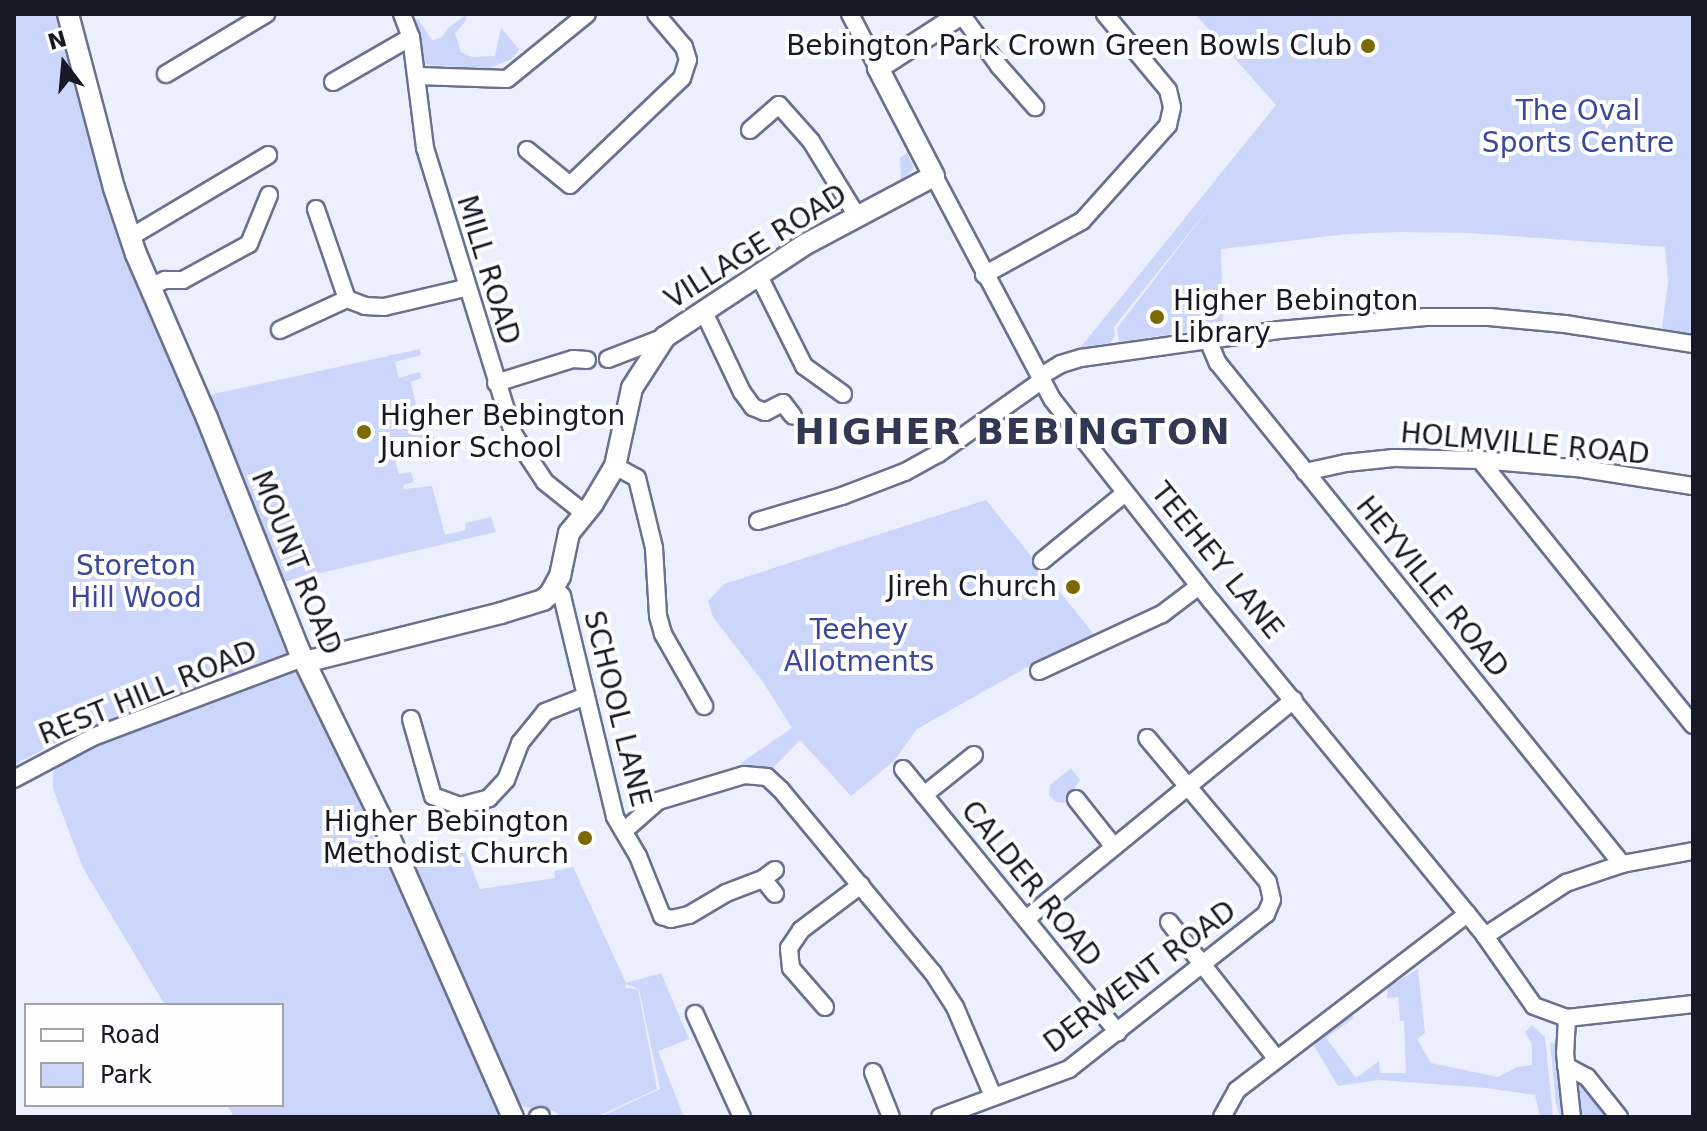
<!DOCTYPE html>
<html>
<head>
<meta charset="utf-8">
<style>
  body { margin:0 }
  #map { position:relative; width:1707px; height:1131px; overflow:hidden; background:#ecf0fe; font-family:"DejaVu Sans",sans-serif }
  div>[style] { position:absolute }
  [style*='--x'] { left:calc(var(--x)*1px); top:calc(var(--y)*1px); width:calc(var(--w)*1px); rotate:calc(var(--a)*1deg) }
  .green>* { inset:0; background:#ccd6fa }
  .roads { filter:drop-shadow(2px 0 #69718e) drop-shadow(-2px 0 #69718e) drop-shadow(0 2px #69718e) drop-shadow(0 -2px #69718e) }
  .minor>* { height:16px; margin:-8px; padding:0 8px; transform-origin:8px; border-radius:8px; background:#fff }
  .major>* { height:20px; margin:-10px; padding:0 10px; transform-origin:10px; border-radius:10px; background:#fff }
  .dots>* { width:22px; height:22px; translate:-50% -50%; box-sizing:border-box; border:4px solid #fefefe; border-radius:50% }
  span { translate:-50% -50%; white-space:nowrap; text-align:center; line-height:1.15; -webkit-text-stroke:8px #fefefe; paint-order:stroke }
  .poi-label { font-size:28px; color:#171a26 }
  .right { translate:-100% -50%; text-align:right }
  .left { translate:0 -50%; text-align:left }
  .park-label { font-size:28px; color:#3c489a }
  .street-label { font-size:28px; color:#171a26 }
  .district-label { font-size:36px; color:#323853; font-weight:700; letter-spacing:2px }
  .frame { position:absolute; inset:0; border:16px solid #171a26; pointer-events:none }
  .legend { position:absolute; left:24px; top:1003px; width:260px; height:104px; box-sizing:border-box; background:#fefefe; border:2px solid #a2a3a8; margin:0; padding:10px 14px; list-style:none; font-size:24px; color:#171a26 }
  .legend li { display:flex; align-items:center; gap:16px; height:40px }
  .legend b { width:40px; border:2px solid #a2a3a8 }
  .north { position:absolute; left:24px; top:24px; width:80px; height:80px; -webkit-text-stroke:6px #fefefe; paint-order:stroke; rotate:344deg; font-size:22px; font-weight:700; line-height:32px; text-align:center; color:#171a26 }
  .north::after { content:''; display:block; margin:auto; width:28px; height:36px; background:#171a26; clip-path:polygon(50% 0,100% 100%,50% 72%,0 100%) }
</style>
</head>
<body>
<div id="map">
  <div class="green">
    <i style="clip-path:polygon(14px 14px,63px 14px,116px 218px,295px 656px,67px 737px,14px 765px)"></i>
    <i style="clip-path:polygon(1195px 14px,1693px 14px,1693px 344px,1668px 340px,1662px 327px,1668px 282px,1665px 247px,1469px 233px,1400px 232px,1347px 234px,1221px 249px,1223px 326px,1119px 342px,1117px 328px,1213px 203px,1114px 327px,1115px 336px,1110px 343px,1080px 348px,1276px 105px)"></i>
    <i style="clip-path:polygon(466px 15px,466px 21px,455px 33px,461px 52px,472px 57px,495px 56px,501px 28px,519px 49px,512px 59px,487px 69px,419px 64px,411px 28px,413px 20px,418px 19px,432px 40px,441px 38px,448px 28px)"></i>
    <i style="clip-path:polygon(907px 153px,914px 168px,901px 181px,900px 158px)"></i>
    <i style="clip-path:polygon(420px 349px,421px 355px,395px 362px,399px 378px,420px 372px,421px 378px,411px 382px,421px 427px,426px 439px,437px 437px,440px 448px,421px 453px,417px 439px,391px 446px,399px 474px,411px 472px,414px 482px,403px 485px,404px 489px,432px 486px,445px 535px,466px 530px,465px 523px,491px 517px,496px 532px,282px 582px,209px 395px)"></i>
    <i style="clip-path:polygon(986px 500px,1096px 637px,1031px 665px,917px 729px,894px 761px,851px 796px,800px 740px,770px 771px,743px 767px,741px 763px,792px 728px,763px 682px,713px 617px,708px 601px,724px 584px)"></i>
    <i style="clip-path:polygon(302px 669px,373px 820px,504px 1117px,234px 1117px,227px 1105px,282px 1105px,282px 1005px,165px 1005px,83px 868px,53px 789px,53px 774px,59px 762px,154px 720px)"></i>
    <i style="clip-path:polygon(1071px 768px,1080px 780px,1065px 803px,1056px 802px,1049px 795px,1050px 785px)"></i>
    <i style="clip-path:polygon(465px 851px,480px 889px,555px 878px,554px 871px,573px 867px,626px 983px,661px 973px,689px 1039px,658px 1051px,684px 1117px,600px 1117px,660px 1089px,639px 989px,626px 984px,625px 988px,638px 989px,657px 1089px,596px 1117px,561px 1117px,554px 1111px,540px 1112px,539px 1108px,524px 1107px,517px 1101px,414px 866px)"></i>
    <i style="clip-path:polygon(1418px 969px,1425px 1033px,1417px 1039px,1431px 1063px,1498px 1077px,1517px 1067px,1532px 1065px,1532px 1045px,1525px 1032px,1532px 1025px,1545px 1037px,1553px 1117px,1540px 1117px,1535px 1095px,1486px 1088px,1379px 1080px,1338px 1086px,1313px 1044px,1351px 1014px,1354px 1018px,1326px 1038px,1356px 1078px,1379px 1061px,1380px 1073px,1406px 1073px,1404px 1021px,1400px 1021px,1398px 997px,1387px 998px,1388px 987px)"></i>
    <i style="clip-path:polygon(1550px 1043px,1560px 1044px,1568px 1117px,1560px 1117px,1556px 1104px)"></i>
    <i style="clip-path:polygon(1576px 1079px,1581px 1079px,1613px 1117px,1579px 1117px)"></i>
  </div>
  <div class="roads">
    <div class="minor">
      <i style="--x:402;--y:14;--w:25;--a:69"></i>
      <i style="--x:411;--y:37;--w:112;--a:82.8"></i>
      <i style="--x:425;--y:148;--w:300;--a:72.8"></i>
      <i style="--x:514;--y:435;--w:56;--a:56.6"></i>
      <i style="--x:545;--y:482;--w:50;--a:38.5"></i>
      <i style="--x:850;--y:14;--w:61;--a:62.6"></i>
      <i style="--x:961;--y:14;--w:64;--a:53.8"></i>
      <i style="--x:999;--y:66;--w:55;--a:48.7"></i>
      <i style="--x:166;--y:74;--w:117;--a:-31"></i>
      <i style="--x:417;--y:76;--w:90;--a:1.9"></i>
      <i style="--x:507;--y:79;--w:103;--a:-39.1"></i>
      <i style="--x:333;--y:82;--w:90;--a:-30"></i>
      <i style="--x:750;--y:130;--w:38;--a:-41"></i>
      <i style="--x:779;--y:105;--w:48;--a:48.4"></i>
      <i style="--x:811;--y:141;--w:88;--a:58.5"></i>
      <i style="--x:527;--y:150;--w:55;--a:39.1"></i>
      <i style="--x:570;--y:185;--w:155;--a:-43.7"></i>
      <i style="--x:682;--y:78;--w:19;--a:-72"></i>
      <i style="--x:688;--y:60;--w:14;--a:-107"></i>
      <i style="--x:684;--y:47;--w:43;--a:-130.3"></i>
      <i style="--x:934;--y:176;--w:252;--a:62.1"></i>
      <i style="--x:1052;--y:399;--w:258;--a:51.8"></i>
      <i style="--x:1212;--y:602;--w:431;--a:50.7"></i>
      <i style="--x:1485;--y:936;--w:85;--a:55"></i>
      <i style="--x:1534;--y:1006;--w:35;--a:20"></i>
      <i style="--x:1567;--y:1018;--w:127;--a:-6.3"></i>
      <i style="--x:316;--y:209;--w:95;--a:71"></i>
      <i style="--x:347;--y:299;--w:19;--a:21"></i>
      <i style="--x:365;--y:306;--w:19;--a:3"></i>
      <i style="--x:384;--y:307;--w:83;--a:-13.2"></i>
      <i style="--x:129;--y:238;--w:162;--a:-30.8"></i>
      <i style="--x:758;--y:274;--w:103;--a:63.4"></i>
      <i style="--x:804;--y:366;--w:48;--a:35.7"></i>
      <i style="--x:984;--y:275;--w:112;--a:-28.9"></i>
      <i style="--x:1082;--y:221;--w:129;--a:-48.1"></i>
      <i style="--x:1168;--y:125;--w:18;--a:-77"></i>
      <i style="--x:1172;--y:107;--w:17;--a:-103"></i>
      <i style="--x:1168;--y:90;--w:99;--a:-129.7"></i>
      <i style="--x:150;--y:287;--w:17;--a:-25"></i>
      <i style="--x:165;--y:280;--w:18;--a:0"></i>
      <i style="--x:183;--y:280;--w:75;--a:-28.6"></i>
      <i style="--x:249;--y:244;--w:53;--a:-67.8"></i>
      <i style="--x:703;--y:310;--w:91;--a:64.6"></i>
      <i style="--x:742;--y:392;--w:19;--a:54"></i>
      <i style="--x:753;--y:407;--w:13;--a:23"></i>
      <i style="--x:765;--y:412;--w:20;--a:-27"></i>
      <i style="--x:783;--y:403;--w:16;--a:52"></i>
      <i style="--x:280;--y:330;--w:74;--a:-24.8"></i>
      <i style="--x:1208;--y:340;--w:25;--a:67"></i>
      <i style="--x:1218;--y:363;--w:644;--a:51.12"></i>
      <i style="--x:608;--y:359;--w:61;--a:-21.1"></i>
      <i style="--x:1041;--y:376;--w:23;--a:-31"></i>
      <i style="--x:1061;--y:364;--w:21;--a:-17"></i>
      <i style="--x:1081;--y:358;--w:200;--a:-8"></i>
      <i style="--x:1279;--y:330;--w:147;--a:-5.1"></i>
      <i style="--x:1425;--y:317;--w:64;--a:0"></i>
      <i style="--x:1489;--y:317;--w:76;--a:5.3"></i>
      <i style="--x:1565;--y:324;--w:130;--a:8.9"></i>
      <i style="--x:496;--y:383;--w:81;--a:-17.3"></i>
      <i style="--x:573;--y:359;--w:14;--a:4"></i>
      <i style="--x:1480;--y:460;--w:340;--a:51.2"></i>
      <i style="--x:615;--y:466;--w:25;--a:29"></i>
      <i style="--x:637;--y:478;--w:72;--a:76.3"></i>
      <i style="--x:654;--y:548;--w:68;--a:86.6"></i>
      <i style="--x:658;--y:616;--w:19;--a:74"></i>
      <i style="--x:663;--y:634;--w:83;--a:60.3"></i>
      <i style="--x:1305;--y:472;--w:42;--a:-12.4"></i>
      <i style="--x:1346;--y:463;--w:48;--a:-5.9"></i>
      <i style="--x:1394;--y:458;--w:86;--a:1.3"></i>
      <i style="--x:1480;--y:460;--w:104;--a:4.9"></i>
      <i style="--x:1584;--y:469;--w:110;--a:8.9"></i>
      <i style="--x:758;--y:521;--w:88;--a:-16.6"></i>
      <i style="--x:842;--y:496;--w:67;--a:-20.9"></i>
      <i style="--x:905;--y:472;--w:38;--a:-29"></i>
      <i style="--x:938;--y:454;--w:126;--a:-35.3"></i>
      <i style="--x:1042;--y:561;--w:107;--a:-39.3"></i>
      <i style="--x:555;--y:588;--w:11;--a:49"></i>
      <i style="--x:562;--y:596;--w:227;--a:76.5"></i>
      <i style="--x:615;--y:817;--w:45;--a:59.5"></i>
      <i style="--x:638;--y:856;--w:65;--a:68.2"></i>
      <i style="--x:662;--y:916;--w:9;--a:18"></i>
      <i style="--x:671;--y:919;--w:18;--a:-13"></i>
      <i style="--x:689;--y:915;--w:43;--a:-30.7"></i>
      <i style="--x:726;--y:893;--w:40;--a:-21"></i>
      <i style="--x:763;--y:879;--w:15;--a:-37"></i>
      <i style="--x:1039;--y:671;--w:136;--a:-24.9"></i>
      <i style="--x:1162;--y:614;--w:46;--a:-37.1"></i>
      <i style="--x:411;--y:719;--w:80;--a:74.1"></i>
      <i style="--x:433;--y:796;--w:29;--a:20"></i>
      <i style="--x:460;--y:806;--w:30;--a:-15"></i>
      <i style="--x:489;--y:798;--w:25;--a:-47"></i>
      <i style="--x:506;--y:780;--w:40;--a:-69"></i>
      <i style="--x:520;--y:743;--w:40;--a:-51"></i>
      <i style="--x:545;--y:712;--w:44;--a:-21.3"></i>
      <i style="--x:903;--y:769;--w:340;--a:50.8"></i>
      <i style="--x:14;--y:779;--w:89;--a:-28"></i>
      <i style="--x:93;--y:737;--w:224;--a:-20.6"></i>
      <i style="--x:924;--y:795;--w:64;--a:-38.7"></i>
      <i style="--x:1076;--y:799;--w:61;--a:51.6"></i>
      <i style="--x:624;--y:831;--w:45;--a:-41.4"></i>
      <i style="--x:658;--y:801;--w:90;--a:-16.8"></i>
      <i style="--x:744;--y:775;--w:23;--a:5"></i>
      <i style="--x:767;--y:777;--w:19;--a:43"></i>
      <i style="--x:781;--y:790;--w:238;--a:50.3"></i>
      <i style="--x:933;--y:973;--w:40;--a:57.1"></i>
      <i style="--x:955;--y:1007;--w:97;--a:66.9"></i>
      <i style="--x:763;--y:879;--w:19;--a:51"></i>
      <i style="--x:1026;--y:919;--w:346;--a:-39.3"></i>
      <i style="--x:1169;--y:922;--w:174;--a:51.8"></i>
      <i style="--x:1485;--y:936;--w:97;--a:-33.2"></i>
      <i style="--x:1566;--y:883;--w:59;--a:-18.7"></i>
      <i style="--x:1622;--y:864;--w:72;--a:-10.4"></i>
      <i style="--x:825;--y:1007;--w:52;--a:-131.1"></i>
      <i style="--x:791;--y:968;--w:20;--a:-96"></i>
      <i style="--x:789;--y:948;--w:22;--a:-56"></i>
      <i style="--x:801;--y:930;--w:75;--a:-36.9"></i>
      <i style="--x:695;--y:1014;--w:113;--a:65.5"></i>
      <i style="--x:1567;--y:1018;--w:35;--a:93"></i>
      <i style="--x:1565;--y:1053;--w:64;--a:83.8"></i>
      <i style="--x:1566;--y:1066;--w:24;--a:28"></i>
      <i style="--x:1587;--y:1077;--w:51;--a:51.3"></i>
      <i style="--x:873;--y:1072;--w:48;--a:68.2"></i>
      <i style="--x:538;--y:1117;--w:3;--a:-18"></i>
      <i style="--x:940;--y:1117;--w:138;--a:-20.4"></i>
      <i style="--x:1069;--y:1069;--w:251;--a:-38.2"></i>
      <i style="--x:1266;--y:914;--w:15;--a:-67"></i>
      <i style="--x:1272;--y:900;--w:18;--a:-103"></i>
      <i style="--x:1268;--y:882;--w:188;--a:-130"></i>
      <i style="--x:1222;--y:1117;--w:31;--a:-61"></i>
      <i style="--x:1237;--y:1090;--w:290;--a:-37.4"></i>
    </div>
    <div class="major">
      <i style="--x:68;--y:14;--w:180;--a:75.2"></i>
      <i style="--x:114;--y:188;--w:70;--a:71.6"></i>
      <i style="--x:136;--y:254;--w:179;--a:66.6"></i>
      <i style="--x:207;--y:418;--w:247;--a:68.4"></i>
      <i style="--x:298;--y:648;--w:187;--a:64"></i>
      <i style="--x:380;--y:816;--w:329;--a:66.2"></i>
      <i style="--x:305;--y:662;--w:202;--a:-14"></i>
      <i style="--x:501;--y:613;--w:44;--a:-17.2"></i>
      <i style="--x:543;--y:600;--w:9;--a:-41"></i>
      <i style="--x:550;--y:594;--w:21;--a:-61"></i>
      <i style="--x:560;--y:576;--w:44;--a:-78.2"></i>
      <i style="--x:569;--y:533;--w:38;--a:-51"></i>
      <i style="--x:593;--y:503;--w:43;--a:-59.3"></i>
      <i style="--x:615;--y:466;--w:80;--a:-77.7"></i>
      <i style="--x:632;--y:388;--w:61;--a:-57.1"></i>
      <i style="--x:665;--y:337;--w:167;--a:-33.5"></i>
      <i style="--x:804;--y:245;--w:147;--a:-28"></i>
      <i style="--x:934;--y:176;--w:122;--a:-117.4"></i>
      <i style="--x:878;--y:68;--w:99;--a:-33"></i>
    </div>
  </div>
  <div class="dots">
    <i style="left:1368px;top:46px;background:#7b6a02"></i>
    <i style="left:1157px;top:317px;background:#7b6a02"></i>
    <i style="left:364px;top:432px;background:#7b6a02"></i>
    <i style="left:1073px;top:587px;background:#7b6a02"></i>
    <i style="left:585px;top:838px;background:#7b6a02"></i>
  </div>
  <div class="poi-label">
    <span class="right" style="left:1352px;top:46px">Bebington Park Crown Green Bowls Club</span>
    <span class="left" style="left:1173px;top:317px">Higher Bebington<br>Library</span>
    <span class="left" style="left:380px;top:432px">Higher Bebington<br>Junior School</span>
    <span class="right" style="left:1057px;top:587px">Jireh Church</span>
    <span class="right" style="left:569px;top:838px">Higher Bebington<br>Methodist Church</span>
  </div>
  <div class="park-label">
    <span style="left:1578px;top:127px">The Oval<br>Sports Centre</span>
    <span style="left:136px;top:582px">Storeton<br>Hill Wood</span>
    <span style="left:859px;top:646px">Teehey<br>Allotments</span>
  </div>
  <div class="street-label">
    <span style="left:756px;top:247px;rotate:-32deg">VILLAGE ROAD</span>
    <span style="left:488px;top:270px;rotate:73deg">MILL ROAD</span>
    <span style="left:1525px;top:444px;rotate:5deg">HOLMVILLE ROAD</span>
    <span style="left:1217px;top:561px;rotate:51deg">TEEHEY LANE</span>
    <span style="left:296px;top:563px;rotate:68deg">MOUNT ROAD</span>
    <span style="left:1432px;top:587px;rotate:51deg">HEYVILLE ROAD</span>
    <span style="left:148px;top:693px;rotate:-22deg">REST HILL ROAD</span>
    <span style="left:617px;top:709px;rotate:76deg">SCHOOL LANE</span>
    <span style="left:1031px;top:884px;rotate:51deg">CALDER ROAD</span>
    <span style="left:1140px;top:977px;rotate:-37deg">DERWENT ROAD</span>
  </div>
  <div class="district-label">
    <span style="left:1013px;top:432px">HIGHER BEBINGTON</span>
  </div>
  <div class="frame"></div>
  <ul class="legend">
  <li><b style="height:10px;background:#fff"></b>Road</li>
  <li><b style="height:22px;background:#ccd6fa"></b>Park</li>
  </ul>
  <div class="north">N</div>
</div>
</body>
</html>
